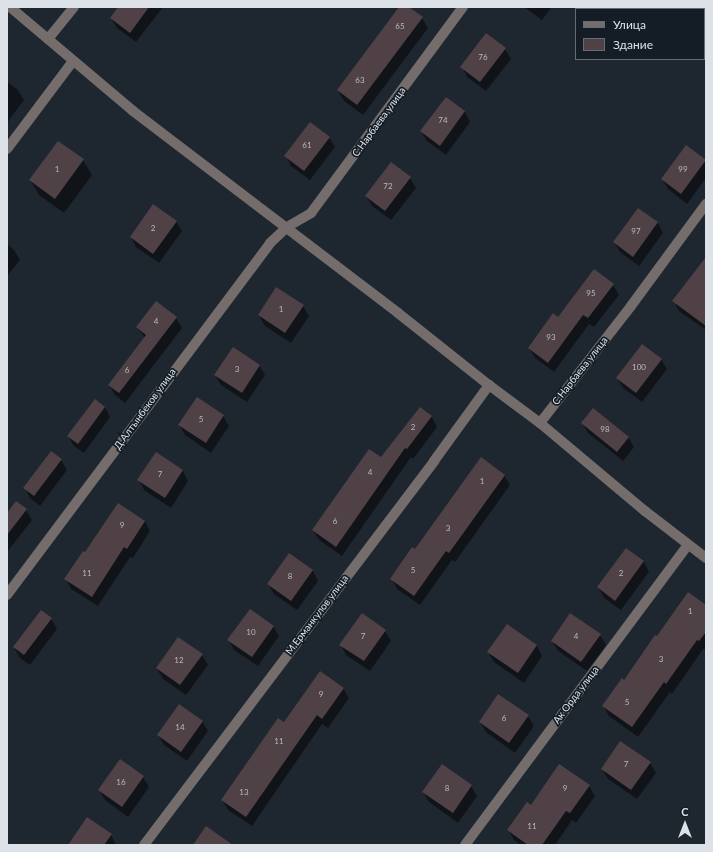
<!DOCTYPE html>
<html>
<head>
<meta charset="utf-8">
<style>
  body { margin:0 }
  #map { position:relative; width:713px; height:852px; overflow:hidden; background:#1e2730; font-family:Lato,sans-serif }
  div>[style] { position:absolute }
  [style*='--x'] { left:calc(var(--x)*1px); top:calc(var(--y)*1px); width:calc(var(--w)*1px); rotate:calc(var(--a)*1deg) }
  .shadow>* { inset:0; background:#0007 }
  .building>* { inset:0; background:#4f4146 }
  .minor>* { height:10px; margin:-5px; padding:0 5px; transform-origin:5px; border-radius:5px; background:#746d6b }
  span { translate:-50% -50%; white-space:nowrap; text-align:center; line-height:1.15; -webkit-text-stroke:3.5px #141d26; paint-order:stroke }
  .number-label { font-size:8px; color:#b9bac0 }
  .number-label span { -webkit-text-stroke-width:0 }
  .street-label { font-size:10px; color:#dce2e8 }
  .frame { position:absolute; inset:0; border:8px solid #dce2e8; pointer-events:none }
  .legend { position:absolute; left:575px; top:8px; width:130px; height:52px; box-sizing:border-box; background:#141d26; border:1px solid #646c74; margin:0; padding:5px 7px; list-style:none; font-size:12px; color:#dce2e8 }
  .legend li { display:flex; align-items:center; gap:8px; height:20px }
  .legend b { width:20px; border:1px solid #646c74 }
  .north { position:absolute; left:665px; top:804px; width:40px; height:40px; -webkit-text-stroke:3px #141d26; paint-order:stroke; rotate:0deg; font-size:11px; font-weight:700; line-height:16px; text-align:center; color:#dce2e8 }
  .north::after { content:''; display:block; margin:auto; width:14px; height:18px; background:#dce2e8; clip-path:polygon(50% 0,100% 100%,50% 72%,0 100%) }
</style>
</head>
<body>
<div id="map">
  <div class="shadow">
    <i style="clip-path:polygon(119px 7px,163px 7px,136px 42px,117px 28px,111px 18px)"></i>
    <i style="clip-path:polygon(400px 7px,407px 7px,422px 18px,428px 28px,363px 115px,344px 101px,338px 91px)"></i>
    <i style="clip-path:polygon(524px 7px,552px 7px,542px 20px)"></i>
    <i style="clip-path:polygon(505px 49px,511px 59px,486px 91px,467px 77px,462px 67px)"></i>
    <i style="clip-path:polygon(7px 82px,18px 90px,24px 100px,7px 123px)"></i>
    <i style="clip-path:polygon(446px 98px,465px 112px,470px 122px,446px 155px,427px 141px,421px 131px)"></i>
    <i style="clip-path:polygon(329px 137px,335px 147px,310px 180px,291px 166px,286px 156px)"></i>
    <i style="clip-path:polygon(83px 160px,92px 175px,64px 213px,39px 195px,30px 180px)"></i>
    <i style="clip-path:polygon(706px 161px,706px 178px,687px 204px,668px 189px,662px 179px)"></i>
    <i style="clip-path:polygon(410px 178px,416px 188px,391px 220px,372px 206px,366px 196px)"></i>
    <i style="clip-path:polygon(639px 209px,658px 223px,663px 233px,639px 266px,620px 252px,614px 242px)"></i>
    <i style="clip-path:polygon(176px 221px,182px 231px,159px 263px,136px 247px,131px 237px)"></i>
    <i style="clip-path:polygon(7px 244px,14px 250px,20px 260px,7px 276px)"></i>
    <i style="clip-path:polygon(706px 258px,706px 330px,679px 311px,674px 301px)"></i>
    <i style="clip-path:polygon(613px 285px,619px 295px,594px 327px,589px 324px,554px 372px,535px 358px,529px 348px,558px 318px)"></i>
    <i style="clip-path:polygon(303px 306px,309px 316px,291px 343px,265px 326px,259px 316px)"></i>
    <i style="clip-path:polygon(176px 318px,182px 328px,125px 403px,115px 395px,109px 385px,145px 338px,137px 327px)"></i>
    <i style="clip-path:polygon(661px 359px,667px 369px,642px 402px,623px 388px,617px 378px)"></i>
    <i style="clip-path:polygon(259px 365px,265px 375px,247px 402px,221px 385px,215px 375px)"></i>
    <i style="clip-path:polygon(105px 407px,110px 417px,84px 453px,74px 446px,68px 436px)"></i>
    <i style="clip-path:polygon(420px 408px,432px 417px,437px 427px,413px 459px,411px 457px,342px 556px,319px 540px,313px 530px,382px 459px)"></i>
    <i style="clip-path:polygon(223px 416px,229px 426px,211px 453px,185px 435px,179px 425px)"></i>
    <i style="clip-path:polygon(582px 423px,628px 437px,634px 447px,623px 461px,588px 433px)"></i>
    <i style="clip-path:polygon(156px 454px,183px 471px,188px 481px,171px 508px,144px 490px,139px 480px)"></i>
    <i style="clip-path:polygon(61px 460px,67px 470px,40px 506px,30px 498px,25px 488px)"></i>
    <i style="clip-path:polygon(504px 475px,510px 485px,455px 562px,452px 560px,420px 605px,397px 589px,392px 579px,416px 551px)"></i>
    <i style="clip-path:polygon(26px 510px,32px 520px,7px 552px,7px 515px)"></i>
    <i style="clip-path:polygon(145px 521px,150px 531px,133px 558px,130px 557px,98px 606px,71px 589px,66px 579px,86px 554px)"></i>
    <i style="clip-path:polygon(627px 549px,644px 562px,649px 572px,621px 610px,604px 598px,599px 588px)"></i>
    <i style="clip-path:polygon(313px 571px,318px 581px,297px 610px,274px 594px,268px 584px)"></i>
    <i style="clip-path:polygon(706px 606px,706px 649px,703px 649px,672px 694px,670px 692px,638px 737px,609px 716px,603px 706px,657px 638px)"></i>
    <i style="clip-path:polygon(51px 619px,57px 629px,30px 665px,20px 658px,14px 648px)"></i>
    <i style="clip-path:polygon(273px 626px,279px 636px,258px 666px,234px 650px,229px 640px)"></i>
    <i style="clip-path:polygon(507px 626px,537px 646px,542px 656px,524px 683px,494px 662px,488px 652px)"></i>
    <i style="clip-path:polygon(385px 631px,391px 641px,370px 671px,346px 655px,341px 645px)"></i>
    <i style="clip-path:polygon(600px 635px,606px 645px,587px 671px,558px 651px,552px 641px)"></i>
    <i style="clip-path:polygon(202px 655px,208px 665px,186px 695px,163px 679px,157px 669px)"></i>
    <i style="clip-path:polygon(343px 688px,349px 698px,328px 728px,322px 724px,252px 826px,228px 810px,222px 800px,284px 723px)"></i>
    <i style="clip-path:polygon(528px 716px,534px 726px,515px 753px,486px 732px,480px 722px)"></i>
    <i style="clip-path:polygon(202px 721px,208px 731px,187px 761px,164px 745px,158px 735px)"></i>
    <i style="clip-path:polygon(650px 763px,656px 773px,637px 799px,608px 779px,602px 769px)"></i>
    <i style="clip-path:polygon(442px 766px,471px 786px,477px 796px,458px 823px,429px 802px,423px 792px)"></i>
    <i style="clip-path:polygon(143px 777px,149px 787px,128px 817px,105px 800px,99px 790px)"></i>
    <i style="clip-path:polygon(589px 786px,595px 796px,576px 823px,572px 820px,555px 845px,521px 845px,514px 840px,508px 830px,531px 806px)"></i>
    <i style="clip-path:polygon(111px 835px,116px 845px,69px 845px)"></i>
  </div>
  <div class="building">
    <i style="clip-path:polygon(118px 7px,149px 7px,130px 33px,110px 18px)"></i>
    <i style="clip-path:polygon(399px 7px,409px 7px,423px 17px,357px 105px,337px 90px)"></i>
    <i style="clip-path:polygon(486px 33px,506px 48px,480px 82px,460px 67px)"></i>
    <i style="clip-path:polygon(446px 97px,465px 111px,440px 146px,420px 131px)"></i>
    <i style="clip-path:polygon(310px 122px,330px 137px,304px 171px,284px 156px)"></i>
    <i style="clip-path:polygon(58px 141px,84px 159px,55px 199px,29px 180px)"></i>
    <i style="clip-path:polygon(686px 145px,706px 160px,681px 194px,661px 179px)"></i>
    <i style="clip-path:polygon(391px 162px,411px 177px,385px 211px,365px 196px)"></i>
    <i style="clip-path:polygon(153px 204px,177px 221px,153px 254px,130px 237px)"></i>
    <i style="clip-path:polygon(638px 208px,658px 222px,633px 257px,613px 242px)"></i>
    <i style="clip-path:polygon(706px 257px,706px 326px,672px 301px)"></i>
    <i style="clip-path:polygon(594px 269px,614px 284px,588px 318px,583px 315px,548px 363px,528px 348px,553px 313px,558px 317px)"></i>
    <i style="clip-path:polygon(276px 287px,304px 305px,285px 333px,258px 315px)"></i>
    <i style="clip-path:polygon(156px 301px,177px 317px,119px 393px,108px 385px,146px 335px,136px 327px)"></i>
    <i style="clip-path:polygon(642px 344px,662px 359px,636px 393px,616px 378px)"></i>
    <i style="clip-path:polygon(233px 347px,260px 365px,242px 393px,214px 375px)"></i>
    <i style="clip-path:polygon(197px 397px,224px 415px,206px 443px,178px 425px)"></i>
    <i style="clip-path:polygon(95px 399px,105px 407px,78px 444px,67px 436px)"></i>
    <i style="clip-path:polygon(420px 407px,432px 416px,407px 449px,405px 448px,336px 547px,312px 530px,369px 449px,381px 457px)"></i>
    <i style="clip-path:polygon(593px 408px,629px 437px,617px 452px,581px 423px)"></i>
    <i style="clip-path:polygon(51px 451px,62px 459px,34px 496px,23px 488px)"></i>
    <i style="clip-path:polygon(156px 452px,183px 470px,165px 498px,137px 480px)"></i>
    <i style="clip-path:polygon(481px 457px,505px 475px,449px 553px,446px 551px,414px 596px,390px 579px,412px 547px,415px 549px)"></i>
    <i style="clip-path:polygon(16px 501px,27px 509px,7px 535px,7px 513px)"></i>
    <i style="clip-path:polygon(118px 503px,145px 521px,127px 549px,124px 547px,92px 597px,64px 579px,83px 551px,85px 552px)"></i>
    <i style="clip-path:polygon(626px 548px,644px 561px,615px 601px,597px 587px)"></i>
    <i style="clip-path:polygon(289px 553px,313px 570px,291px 601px,267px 584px)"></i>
    <i style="clip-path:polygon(688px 592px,706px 605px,706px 632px,699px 641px,697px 640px,666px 684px,664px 682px,632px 727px,602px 706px,622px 678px,624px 680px,655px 635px,657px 636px)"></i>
    <i style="clip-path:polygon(250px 609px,274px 626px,252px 657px,227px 640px)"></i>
    <i style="clip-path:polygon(41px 610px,52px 618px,24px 655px,13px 647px)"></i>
    <i style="clip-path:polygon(362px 613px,386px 630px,364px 661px,339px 645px)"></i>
    <i style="clip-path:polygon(570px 613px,601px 634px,581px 662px,551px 641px)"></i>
    <i style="clip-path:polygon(507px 624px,537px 645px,518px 673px,487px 652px)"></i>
    <i style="clip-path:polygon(178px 637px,203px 654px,180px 685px,156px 668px)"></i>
    <i style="clip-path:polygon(320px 671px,344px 688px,322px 719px,317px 715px,246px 817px,221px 800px,278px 718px,284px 722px)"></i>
    <i style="clip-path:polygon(498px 694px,529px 715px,509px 743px,479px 722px)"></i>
    <i style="clip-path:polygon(179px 704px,203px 721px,181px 752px,157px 735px)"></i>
    <i style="clip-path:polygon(620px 741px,651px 762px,631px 790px,601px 769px)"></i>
    <i style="clip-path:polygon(120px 759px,144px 776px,122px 807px,98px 790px)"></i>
    <i style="clip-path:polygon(442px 764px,472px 785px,453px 813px,422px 792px)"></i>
    <i style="clip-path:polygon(559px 764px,590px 785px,570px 813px,566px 811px,542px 845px,528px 845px,507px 830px,527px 802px,531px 805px)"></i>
    <i style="clip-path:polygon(87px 817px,112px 834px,104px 845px,68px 845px)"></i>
    <i style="clip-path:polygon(206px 826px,233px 845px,193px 845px)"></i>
  </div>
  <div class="minor">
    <i style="--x:10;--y:7;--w:161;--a:40.2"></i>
    <i style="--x:133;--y:111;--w:333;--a:37.3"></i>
    <i style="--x:398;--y:313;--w:116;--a:38.4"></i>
    <i style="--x:489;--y:385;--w:64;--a:36.7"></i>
    <i style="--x:540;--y:423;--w:137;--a:40"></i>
    <i style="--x:645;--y:511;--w:77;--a:37.6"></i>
    <i style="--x:48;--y:39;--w:41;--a:-50.9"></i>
    <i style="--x:7;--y:149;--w:110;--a:-53.1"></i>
    <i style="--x:540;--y:423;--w:148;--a:-52.1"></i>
    <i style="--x:631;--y:306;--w:127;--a:-53.7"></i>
    <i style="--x:7;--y:595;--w:439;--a:-53.2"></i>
    <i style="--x:270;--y:243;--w:23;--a:-43"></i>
    <i style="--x:287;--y:227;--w:28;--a:-30"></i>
    <i style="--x:311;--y:213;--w:256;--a:-53.6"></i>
    <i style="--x:144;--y:845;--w:481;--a:-52.9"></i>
    <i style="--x:434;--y:461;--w:94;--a:-54.1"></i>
    <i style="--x:465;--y:845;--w:374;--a:-53.4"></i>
  </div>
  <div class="number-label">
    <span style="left:400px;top:27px">65</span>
    <span style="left:483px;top:58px">76</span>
    <span style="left:360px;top:81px">63</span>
    <span style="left:443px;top:121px">74</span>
    <span style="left:307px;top:146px">61</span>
    <span style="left:57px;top:170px">1</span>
    <span style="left:683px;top:170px">99</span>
    <span style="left:388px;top:187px">72</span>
    <span style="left:153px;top:229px">2</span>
    <span style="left:636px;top:232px">97</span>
    <span style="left:591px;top:294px">95</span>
    <span style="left:281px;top:310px">1</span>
    <span style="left:156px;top:322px">4</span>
    <span style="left:551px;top:338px">93</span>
    <span style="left:639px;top:368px">100</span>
    <span style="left:237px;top:370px">3</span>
    <span style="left:127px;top:371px">6</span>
    <span style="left:201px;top:420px">5</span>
    <span style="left:413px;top:428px">2</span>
    <span style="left:605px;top:430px">98</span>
    <span style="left:370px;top:473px">4</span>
    <span style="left:160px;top:475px">7</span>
    <span style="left:482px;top:482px">1</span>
    <span style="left:335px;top:522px">6</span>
    <span style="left:122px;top:526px">9</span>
    <span style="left:448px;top:529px">3</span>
    <span style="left:413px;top:571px">5</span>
    <span style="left:87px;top:574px">11</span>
    <span style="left:621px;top:574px">2</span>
    <span style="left:290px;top:577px">8</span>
    <span style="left:690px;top:612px">1</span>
    <span style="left:251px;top:633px">10</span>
    <span style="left:363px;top:637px">7</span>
    <span style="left:576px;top:637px">4</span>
    <span style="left:661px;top:660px">3</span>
    <span style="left:179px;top:661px">12</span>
    <span style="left:321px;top:695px">9</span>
    <span style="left:627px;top:703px">5</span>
    <span style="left:504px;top:719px">6</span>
    <span style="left:180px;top:728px">14</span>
    <span style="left:279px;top:742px">11</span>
    <span style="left:626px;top:765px">7</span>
    <span style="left:121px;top:783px">16</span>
    <span style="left:447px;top:789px">8</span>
    <span style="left:565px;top:789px">9</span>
    <span style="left:244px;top:793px">13</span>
    <span style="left:532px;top:827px">11</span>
  </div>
  <div class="street-label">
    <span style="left:379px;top:122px;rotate:-54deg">С.Нарбаева улица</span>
    <span style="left:580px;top:371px;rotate:-52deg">С.Нарбаева улица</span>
    <span style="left:145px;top:409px;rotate:-54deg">Д.Алтынбеков улица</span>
    <span style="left:317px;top:615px;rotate:-53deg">М.Ерманкулов улица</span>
    <span style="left:576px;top:695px;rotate:-53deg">Ак Орда улица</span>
  </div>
  <div class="frame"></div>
  <ul class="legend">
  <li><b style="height:5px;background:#746d6b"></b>Улица</li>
  <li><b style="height:11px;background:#4f4146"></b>Здание</li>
  </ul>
  <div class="north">С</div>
</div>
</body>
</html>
